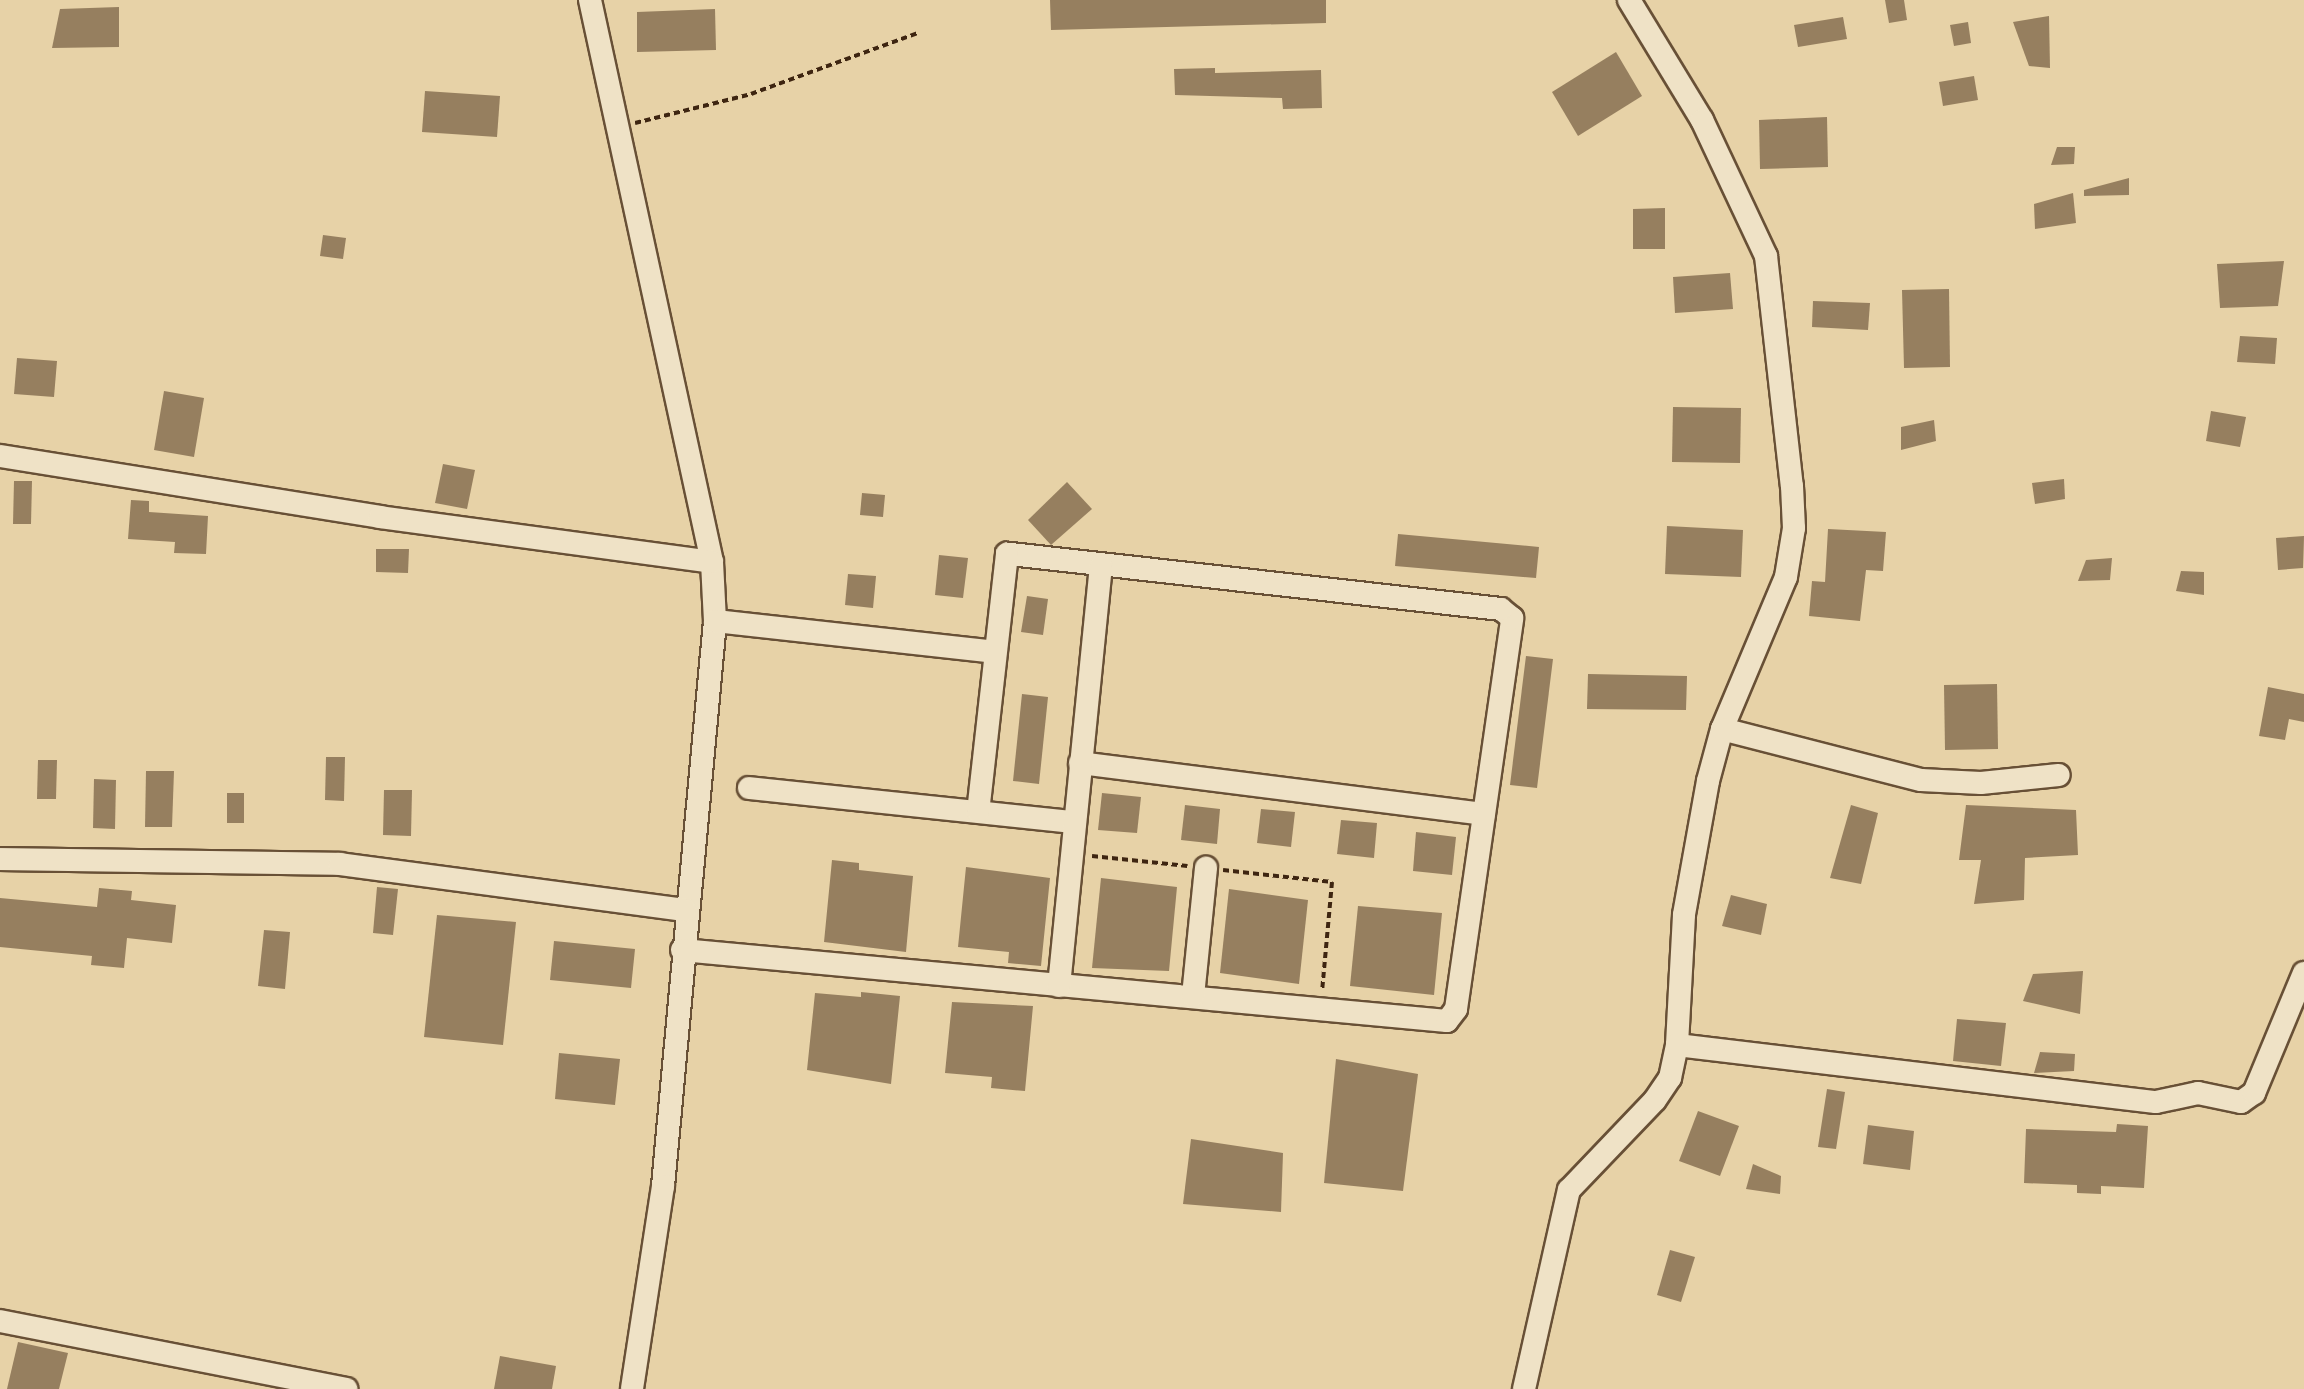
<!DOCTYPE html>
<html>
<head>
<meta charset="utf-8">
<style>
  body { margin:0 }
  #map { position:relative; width:2304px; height:1389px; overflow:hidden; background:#e7d2a7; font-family:"Libre Caslon Text",serif }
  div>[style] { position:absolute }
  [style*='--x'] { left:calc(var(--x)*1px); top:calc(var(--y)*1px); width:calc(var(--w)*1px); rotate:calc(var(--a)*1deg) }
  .building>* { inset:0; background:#967f5f }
  .path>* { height:4px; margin-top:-2px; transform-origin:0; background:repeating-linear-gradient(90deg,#3e2511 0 6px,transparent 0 10px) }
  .roads { filter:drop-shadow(2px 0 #685036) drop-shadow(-2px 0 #685036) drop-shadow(0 2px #685036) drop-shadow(0 -2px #685036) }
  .minor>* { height:22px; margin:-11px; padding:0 11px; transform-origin:11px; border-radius:11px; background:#efe2c6 }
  span { translate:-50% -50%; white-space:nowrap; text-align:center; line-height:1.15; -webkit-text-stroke:6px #efe2c6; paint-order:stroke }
</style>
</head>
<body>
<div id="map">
  <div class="building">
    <i style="clip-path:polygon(1050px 0,1326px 0,1326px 23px,1051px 30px)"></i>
    <i style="clip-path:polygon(1885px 0,1904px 0,1907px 20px,1889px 23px)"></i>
    <i style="clip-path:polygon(119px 7px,119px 47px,52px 48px,60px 9px)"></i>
    <i style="clip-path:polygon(715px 9px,716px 50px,637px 52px,637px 12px)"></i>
    <i style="clip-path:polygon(2049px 16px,2050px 68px,2029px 66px,2013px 22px)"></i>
    <i style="clip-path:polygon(1843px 17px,1847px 39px,1798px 47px,1794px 25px)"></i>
    <i style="clip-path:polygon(1968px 22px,1971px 43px,1954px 46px,1950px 25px)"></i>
    <i style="clip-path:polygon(1616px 52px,1642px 96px,1578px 136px,1552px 92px)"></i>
    <i style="clip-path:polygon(1215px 68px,1215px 73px,1321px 70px,1322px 108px,1283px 109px,1282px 98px,1175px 95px,1174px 69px)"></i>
    <i style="clip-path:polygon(1974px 76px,1978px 100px,1943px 106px,1939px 82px)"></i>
    <i style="clip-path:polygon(425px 91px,500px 96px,497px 137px,422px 132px)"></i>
    <i style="clip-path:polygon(1827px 117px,1828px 167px,1760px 169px,1759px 120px)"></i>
    <i style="clip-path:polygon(2057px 147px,2075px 147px,2074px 164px,2051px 165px)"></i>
    <i style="clip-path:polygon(2129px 178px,2129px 195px,2084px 196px,2084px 190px)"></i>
    <i style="clip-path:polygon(2073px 193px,2076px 223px,2035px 229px,2034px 204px)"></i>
    <i style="clip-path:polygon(1665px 208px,1665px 249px,1633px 249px,1633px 209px)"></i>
    <i style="clip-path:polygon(323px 235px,346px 238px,343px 259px,320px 256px)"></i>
    <i style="clip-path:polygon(2284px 261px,2278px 306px,2220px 308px,2217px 264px)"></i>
    <i style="clip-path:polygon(1730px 273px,1733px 309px,1675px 313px,1673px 277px)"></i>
    <i style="clip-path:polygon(1949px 289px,1950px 367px,1904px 368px,1902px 290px)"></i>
    <i style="clip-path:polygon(1813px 301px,1870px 303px,1868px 330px,1812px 327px)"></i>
    <i style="clip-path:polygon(2240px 336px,2277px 338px,2275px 364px,2237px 362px)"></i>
    <i style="clip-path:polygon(17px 358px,57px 361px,54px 397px,14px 394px)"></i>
    <i style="clip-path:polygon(164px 391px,204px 398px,194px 457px,154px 450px)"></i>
    <i style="clip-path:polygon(1673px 407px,1741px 408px,1740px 463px,1672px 462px)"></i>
    <i style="clip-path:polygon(2211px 411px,2246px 417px,2240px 447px,2206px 441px)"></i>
    <i style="clip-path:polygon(1934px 420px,1936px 441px,1901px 450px,1901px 427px)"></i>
    <i style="clip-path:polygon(443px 464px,475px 470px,467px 509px,435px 503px)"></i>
    <i style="clip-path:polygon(2064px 479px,2065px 499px,2035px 504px,2032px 483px)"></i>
    <i style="clip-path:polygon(14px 481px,32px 481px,31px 524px,13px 524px)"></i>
    <i style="clip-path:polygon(1067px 482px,1092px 509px,1051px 545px,1028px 520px)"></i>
    <i style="clip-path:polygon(862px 493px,885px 495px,883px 517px,860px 515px)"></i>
    <i style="clip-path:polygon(131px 500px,149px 501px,149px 512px,208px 516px,206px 554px,174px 553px,175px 542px,128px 539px)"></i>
    <i style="clip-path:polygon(1667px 526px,1743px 530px,1741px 577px,1665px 574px)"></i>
    <i style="clip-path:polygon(1828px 529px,1886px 532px,1883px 571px,1866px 570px,1860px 621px,1809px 616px,1812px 581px,1825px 582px)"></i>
    <i style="clip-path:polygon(1398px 534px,1539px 547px,1536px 578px,1395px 566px)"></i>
    <i style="clip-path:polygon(2304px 536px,2303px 568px,2278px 570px,2276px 538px)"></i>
    <i style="clip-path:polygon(376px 549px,409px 549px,408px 573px,376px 572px)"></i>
    <i style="clip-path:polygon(939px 555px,968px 558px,963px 598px,935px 595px)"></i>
    <i style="clip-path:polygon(2112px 558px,2110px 580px,2078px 581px,2086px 560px)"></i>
    <i style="clip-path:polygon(2181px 571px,2204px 572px,2204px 595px,2176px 591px)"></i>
    <i style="clip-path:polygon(848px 574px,876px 576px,873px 608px,845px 605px)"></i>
    <i style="clip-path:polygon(1027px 596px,1048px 599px,1043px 635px,1021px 632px)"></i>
    <i style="clip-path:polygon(1526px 656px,1553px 659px,1537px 788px,1510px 785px)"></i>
    <i style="clip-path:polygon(1588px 674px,1687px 676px,1686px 710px,1587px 709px)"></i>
    <i style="clip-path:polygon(1997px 684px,1998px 749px,1945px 750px,1944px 685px)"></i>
    <i style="clip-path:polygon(2268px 687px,2304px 694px,2304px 722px,2289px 719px,2285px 740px,2259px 736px)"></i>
    <i style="clip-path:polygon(1022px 694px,1048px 697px,1039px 784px,1013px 781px)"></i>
    <i style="clip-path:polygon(326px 757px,345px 757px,344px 801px,325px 800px)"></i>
    <i style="clip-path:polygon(38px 760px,57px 760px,56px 799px,37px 799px)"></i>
    <i style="clip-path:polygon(146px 771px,174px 771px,172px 827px,145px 827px)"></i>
    <i style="clip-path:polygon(94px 779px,116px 780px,115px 829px,93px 828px)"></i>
    <i style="clip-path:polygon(384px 790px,412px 790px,411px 836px,383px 835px)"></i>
    <i style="clip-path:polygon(227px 793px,244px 793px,244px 823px,227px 823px)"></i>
    <i style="clip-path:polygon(1102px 793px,1141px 797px,1137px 833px,1098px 830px)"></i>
    <i style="clip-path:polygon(1185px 805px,1220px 809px,1217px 844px,1181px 840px)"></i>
    <i style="clip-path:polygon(1851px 805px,1878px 813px,1861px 884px,1830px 878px)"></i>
    <i style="clip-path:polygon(1966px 805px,2076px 810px,2078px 855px,2025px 858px,2024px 900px,1974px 904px,1981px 860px,1959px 860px)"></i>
    <i style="clip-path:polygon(1261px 809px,1295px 812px,1291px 847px,1257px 843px)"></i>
    <i style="clip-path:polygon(1341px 820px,1377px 823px,1374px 858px,1337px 854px)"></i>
    <i style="clip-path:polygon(1416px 832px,1456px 837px,1452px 875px,1413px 871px)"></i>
    <i style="clip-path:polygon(832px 860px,859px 863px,859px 870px,913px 876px,906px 952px,824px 942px)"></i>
    <i style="clip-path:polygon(966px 867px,1050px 878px,1041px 966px,1008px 963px,1009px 952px,958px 947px)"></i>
    <i style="clip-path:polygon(1101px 878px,1177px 887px,1169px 971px,1092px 968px)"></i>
    <i style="clip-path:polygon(377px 887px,398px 889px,393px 935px,373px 933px)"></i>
    <i style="clip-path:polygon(99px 888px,132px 891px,131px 900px,176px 905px,172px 943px,127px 938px,124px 968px,91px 965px,92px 956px,0 947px,0 898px,97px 907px)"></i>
    <i style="clip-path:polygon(1229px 889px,1308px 900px,1299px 984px,1220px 973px)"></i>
    <i style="clip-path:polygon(1731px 895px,1767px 904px,1761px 935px,1722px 926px)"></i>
    <i style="clip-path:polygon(1358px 906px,1442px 913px,1434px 995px,1350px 986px)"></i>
    <i style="clip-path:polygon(437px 915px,516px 922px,503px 1045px,424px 1037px)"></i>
    <i style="clip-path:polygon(264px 930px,290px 932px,285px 989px,258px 986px)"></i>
    <i style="clip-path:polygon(554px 941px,635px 949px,631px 988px,550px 980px)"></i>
    <i style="clip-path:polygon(2083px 971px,2080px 1014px,2023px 1001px,2033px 974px)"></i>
    <i style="clip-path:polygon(861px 992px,900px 996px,891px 1084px,807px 1070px,815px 993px,861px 997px)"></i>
    <i style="clip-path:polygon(952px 1002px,1033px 1006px,1025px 1091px,991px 1088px,992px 1077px,945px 1073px)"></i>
    <i style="clip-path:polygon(1957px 1019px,2006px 1023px,2001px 1066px,1953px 1061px)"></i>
    <i style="clip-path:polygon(2040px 1052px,2075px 1054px,2074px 1071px,2034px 1073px)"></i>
    <i style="clip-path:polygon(559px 1053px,620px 1059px,615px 1105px,555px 1099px)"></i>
    <i style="clip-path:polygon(1336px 1059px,1418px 1074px,1403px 1191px,1324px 1183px)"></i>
    <i style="clip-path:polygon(1827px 1089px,1845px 1092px,1836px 1149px,1818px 1147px)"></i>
    <i style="clip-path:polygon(1698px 1111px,1739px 1126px,1720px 1176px,1679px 1161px)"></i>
    <i style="clip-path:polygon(2117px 1124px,2148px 1126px,2144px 1188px,2101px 1186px,2101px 1194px,2077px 1193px,2077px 1185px,2024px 1183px,2026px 1129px,2116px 1132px)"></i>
    <i style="clip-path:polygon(1868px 1125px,1914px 1131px,1910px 1170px,1863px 1164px)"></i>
    <i style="clip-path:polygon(1191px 1139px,1283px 1153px,1281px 1212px,1183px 1204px)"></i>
    <i style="clip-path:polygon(1753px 1164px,1781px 1176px,1780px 1194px,1746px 1189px)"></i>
    <i style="clip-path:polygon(1670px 1250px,1695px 1257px,1681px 1302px,1657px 1295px)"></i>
    <i style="clip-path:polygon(18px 1342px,68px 1353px,59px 1389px,7px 1389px)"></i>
    <i style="clip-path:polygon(500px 1356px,556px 1366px,552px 1389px,494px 1389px)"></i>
  </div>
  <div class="path">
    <i style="--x:635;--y:123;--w:120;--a:-14"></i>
    <i style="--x:751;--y:94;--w:178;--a:-20.1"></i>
    <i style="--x:1092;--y:856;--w:96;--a:6"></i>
    <i style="--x:1223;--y:870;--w:110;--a:6.3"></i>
    <i style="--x:1332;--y:882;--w:109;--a:95.2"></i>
  </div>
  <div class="roads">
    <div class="minor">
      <i style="--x:590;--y:0;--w:575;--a:77.75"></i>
      <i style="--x:712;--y:562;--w:59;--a:87.1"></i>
      <i style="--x:715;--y:621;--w:567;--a:95.26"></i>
      <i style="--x:663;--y:1186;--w:205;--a:98.7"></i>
      <i style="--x:1629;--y:0;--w:140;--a:58.7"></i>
      <i style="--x:1702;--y:120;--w:150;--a:64.8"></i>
      <i style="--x:1766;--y:256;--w:231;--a:83.6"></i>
      <i style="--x:1792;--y:486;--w:42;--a:87.3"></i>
      <i style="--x:1794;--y:528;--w:50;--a:99.3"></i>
      <i style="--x:1786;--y:577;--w:165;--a:112.8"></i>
      <i style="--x:1722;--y:729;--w:54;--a:105.1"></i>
      <i style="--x:1708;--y:781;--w:136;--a:100.2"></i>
      <i style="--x:1684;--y:915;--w:130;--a:93.1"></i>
      <i style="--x:1677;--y:1045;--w:482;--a:6.8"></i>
      <i style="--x:2156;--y:1102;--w:43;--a:-12.1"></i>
      <i style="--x:2198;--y:1093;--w:44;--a:11.8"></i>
      <i style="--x:2241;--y:1102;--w:16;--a:-35"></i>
      <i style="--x:2254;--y:1093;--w:130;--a:-67.4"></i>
      <i style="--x:0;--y:456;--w:385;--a:9.1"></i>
      <i style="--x:380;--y:517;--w:335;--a:7.7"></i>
      <i style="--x:715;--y:621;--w:281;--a:6.3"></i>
      <i style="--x:1722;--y:729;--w:205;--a:14.4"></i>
      <i style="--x:1921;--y:780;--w:60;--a:2.9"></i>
      <i style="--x:1981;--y:783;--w:78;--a:-5.9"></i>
      <i style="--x:1080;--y:763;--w:407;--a:7.2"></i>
      <i style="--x:749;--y:788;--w:327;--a:6"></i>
      <i style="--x:0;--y:859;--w:340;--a:0.8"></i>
      <i style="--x:340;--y:864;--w:348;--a:7.6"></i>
      <i style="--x:682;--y:950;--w:768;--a:5.3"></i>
      <i style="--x:1447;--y:1021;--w:15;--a:-53"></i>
      <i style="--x:1456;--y:1009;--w:395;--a:-81.8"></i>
      <i style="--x:1512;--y:618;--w:14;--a:-141"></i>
      <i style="--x:1501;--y:609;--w:497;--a:-173.6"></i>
      <i style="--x:1007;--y:554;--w:259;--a:96.4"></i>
      <i style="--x:1059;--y:986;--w:422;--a:-84.3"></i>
      <i style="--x:1193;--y:996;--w:129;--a:-84.2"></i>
      <i style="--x:0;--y:1321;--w:353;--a:11.1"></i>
      <i style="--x:1524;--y:1389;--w:204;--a:-77.3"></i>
      <i style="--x:1569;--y:1190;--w:124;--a:-46.3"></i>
      <i style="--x:1655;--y:1100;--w:27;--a:-56"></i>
      <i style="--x:1670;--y:1078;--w:34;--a:-78"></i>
    </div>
  </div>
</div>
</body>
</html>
